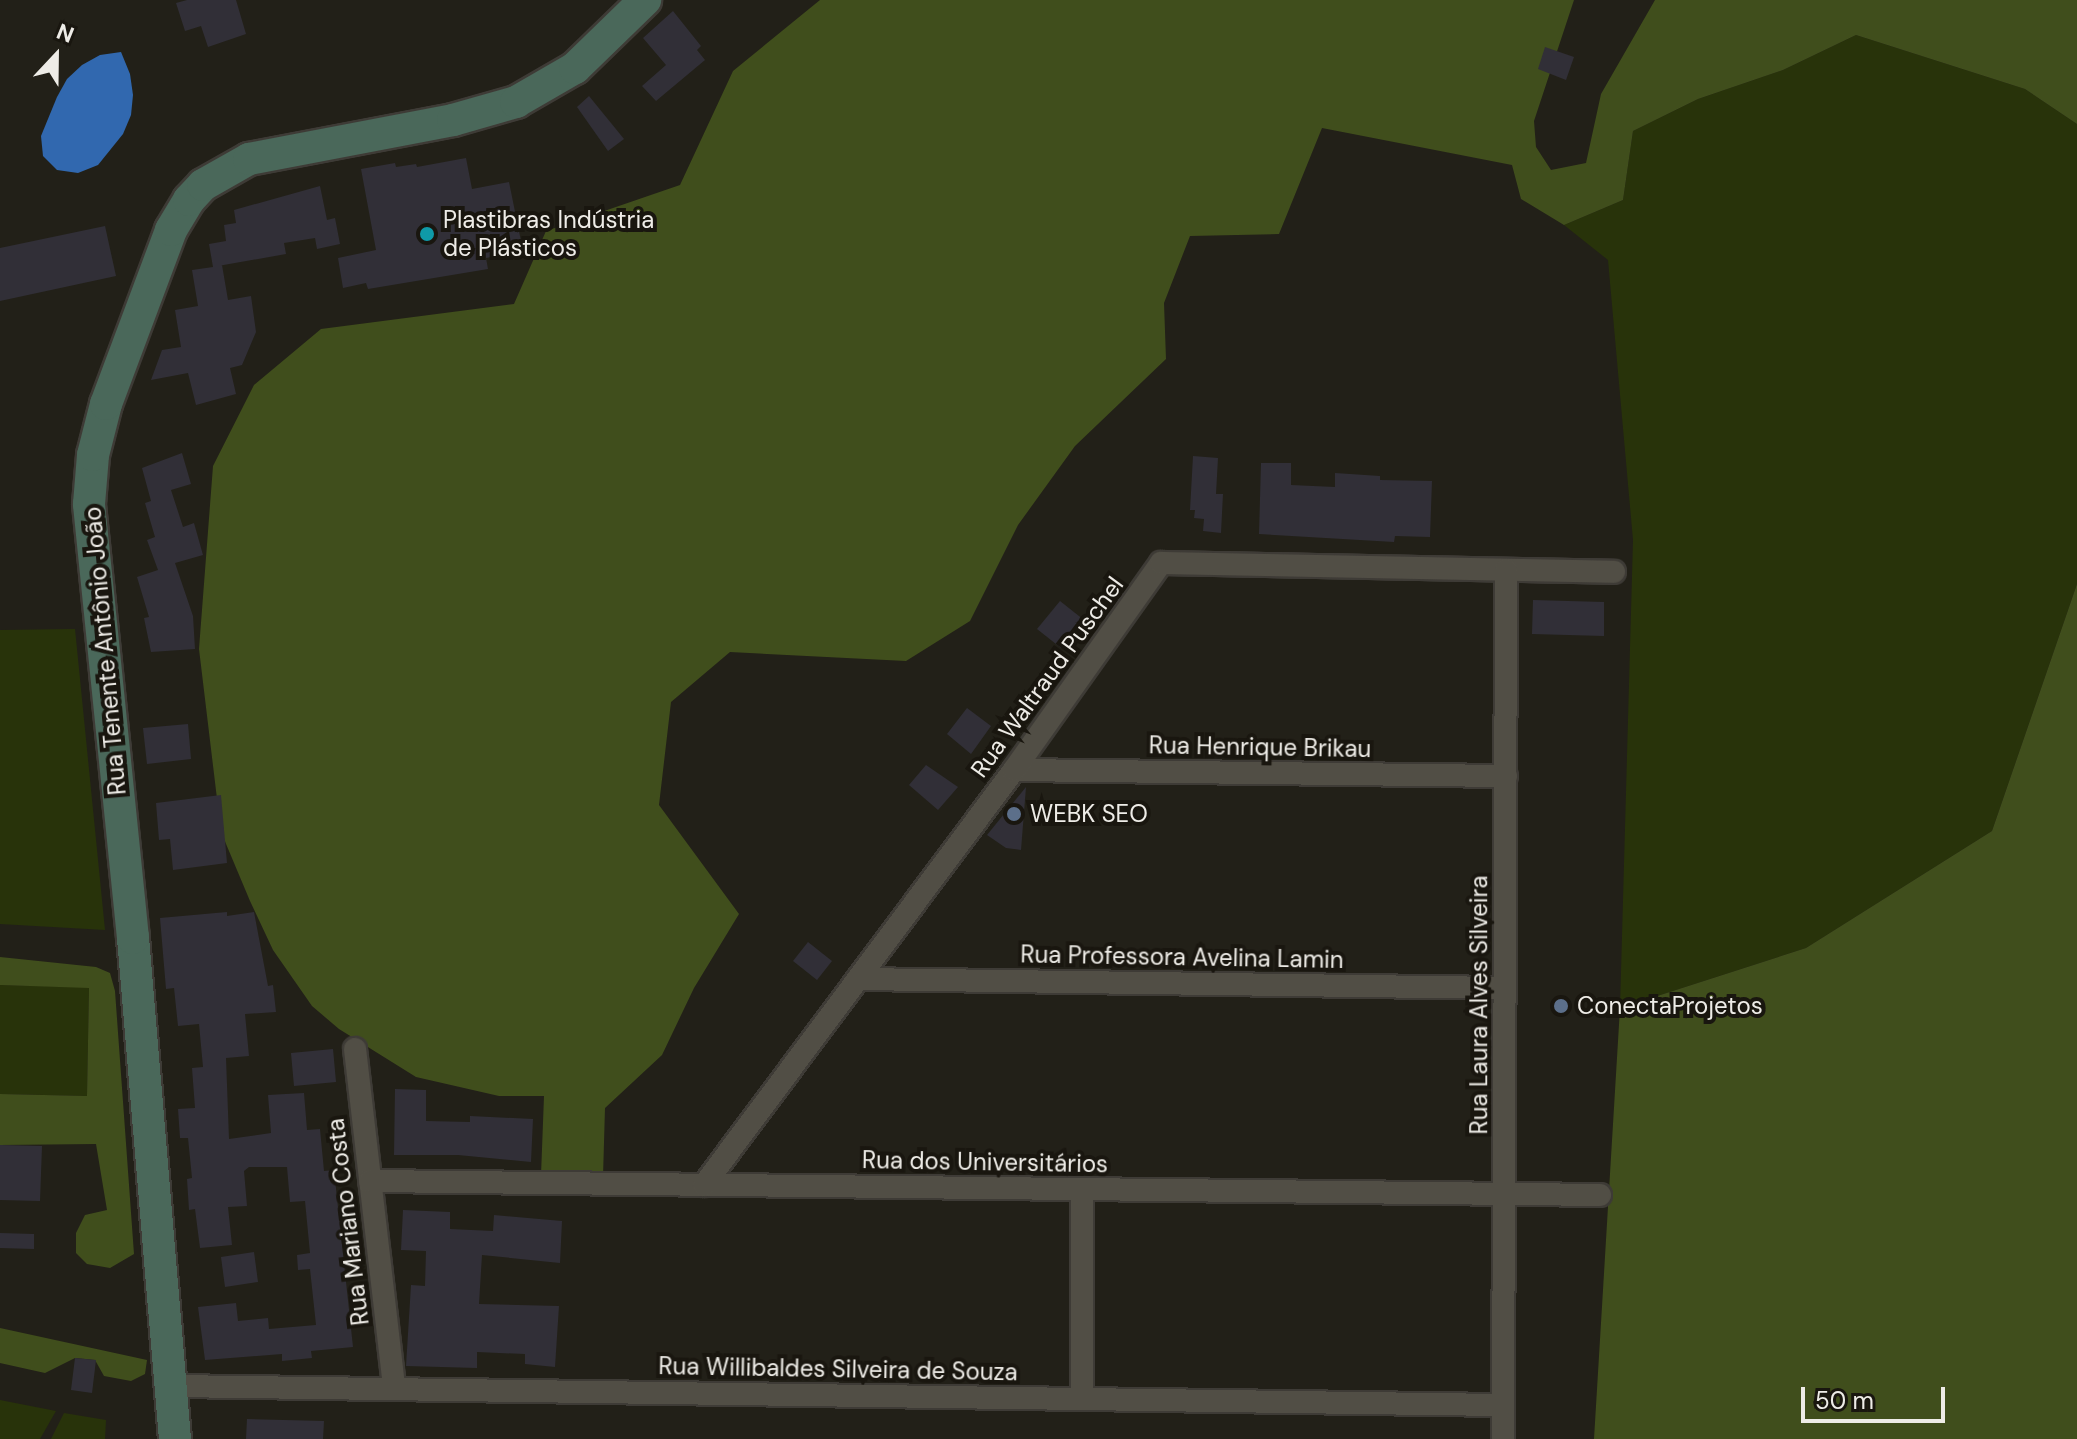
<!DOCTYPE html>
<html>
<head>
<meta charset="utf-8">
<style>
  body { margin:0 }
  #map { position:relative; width:2077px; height:1439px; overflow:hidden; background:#222018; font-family:"DM Sans",sans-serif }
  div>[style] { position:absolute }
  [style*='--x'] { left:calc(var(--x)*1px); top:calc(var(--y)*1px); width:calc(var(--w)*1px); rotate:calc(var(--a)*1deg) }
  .green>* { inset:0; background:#28330a }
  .forest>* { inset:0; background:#404e1c }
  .water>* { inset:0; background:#3168af }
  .building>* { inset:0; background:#312f37 }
  .roads { filter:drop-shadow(2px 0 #3e3b36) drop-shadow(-2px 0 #3e3b36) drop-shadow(0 2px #3e3b36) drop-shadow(0 -2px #3e3b36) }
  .street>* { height:22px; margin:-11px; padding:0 11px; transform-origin:11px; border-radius:11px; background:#514e45 }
  .secondary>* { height:32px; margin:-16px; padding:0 16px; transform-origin:16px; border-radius:16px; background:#4a685a }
  .dots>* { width:22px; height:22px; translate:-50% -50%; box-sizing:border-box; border:4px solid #19160f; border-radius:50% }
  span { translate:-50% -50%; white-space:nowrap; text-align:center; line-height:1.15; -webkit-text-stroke:8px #19160f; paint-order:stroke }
  .poi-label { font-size:24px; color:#eeece7 }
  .left { translate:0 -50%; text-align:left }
  .street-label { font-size:24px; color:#eeece7 }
  .north { position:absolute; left:16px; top:16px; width:80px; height:80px; -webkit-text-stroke:6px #19160f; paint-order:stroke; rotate:22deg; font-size:22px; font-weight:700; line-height:32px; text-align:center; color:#eeece7 }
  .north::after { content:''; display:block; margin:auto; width:28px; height:36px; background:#eeece7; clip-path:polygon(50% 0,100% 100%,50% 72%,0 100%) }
  .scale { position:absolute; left:1801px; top:1387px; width:144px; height:36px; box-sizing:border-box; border:4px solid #eeece7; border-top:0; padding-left:10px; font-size:24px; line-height:28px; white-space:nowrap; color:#eeece7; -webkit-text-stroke:6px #19160f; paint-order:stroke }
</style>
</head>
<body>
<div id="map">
  <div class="green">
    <i style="clip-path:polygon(1856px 35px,2025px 89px,2077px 124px,2077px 584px,1992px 831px,1806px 948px,1620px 1008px,1633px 540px,1608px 260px,1564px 225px,1623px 200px,1633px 131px,1698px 99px,1783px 70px)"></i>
    <i style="clip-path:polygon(75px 629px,105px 930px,0 924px,0 630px)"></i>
    <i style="clip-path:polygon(0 985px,89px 987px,87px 1096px,0 1094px)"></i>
    <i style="clip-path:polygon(0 1400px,56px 1411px,40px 1439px,0 1439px)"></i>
    <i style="clip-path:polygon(64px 1413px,106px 1420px,105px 1439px,51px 1439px)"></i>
  </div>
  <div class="forest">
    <i style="clip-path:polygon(820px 0,1574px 0,1534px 121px,1536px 147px,1551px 170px,1586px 163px,1601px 94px,1655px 0,2077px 0,2077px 124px,2025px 89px,1856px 35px,1783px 70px,1698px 99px,1633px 131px,1623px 200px,1564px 225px,1521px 199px,1512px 165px,1322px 128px,1279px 234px,1190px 236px,1164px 303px,1166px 359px,1075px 446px,1018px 525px,970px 621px,906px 661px,730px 652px,671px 702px,659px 805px,739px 914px,694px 988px,662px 1055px,605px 1108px,603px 1177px,541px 1175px,544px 1096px,499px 1096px,416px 1077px,339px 1029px,312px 1006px,273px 950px,250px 901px,221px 832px,199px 649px,213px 466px,254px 385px,321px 329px,514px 304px,546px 231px,680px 185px,733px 71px)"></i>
    <i style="clip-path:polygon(2077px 584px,2077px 1439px,1594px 1439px,1620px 1008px,1806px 948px,1992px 831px)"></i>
    <i style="clip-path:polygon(0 957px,96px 967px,110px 973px,115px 991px,134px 1254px,110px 1268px,87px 1264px,76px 1253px,76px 1233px,85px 1215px,107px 1210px,96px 1144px,0 1145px,0 1094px,87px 1096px,89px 988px,0 985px)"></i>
    <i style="clip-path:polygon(0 1328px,147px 1360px,145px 1374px,131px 1381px,104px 1376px,95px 1360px,75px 1358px,45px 1373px,0 1363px)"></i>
  </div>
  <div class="water">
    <i style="clip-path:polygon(121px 52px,130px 74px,133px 95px,131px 115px,123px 134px,98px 165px,78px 173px,57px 170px,43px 156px,41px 136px,57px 97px,67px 79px,82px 65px,100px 55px)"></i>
  </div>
  <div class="building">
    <i style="clip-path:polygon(187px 0,236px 0,246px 34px,208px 47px,201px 26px,185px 31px,176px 3px)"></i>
    <i style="clip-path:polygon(673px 11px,701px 46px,697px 50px,705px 60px,656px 101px,642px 86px,666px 65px,643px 38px)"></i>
    <i style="clip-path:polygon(1545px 47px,1574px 57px,1566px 80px,1538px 69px)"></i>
    <i style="clip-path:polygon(589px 96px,624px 139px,608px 151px,577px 107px)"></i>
    <i style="clip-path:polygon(466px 158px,472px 189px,509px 182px,523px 251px,486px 258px,488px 269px,368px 289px,366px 283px,343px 288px,338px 258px,376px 250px,361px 169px,395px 163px,396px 167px,416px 164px,417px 167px)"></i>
    <i style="clip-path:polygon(320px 186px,327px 220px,335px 218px,340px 244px,317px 249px,315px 238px,284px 243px,286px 254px,218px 266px,222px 265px,228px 300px,251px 296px,256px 332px,242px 365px,230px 368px,236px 394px,196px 405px,188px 373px,151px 380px,162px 350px,181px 347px,175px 310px,198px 306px,192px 270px,213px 267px,209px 244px,226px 241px,224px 225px,236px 223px,234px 210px)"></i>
    <i style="clip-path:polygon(105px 226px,116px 276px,0 301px,0 248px)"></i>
    <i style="clip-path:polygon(182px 453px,191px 484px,171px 490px,183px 527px,194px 523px,203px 555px,175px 563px,193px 616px,195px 649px,151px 652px,144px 618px,149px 617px,137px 577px,158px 570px,147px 540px,155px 537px,145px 503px,151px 501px,142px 468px)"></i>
    <i style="clip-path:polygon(1193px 456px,1218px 458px,1216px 494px,1223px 494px,1221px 533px,1203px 531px,1204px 519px,1194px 518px,1195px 510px,1190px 510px)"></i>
    <i style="clip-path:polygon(1261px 463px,1291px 463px,1291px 485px,1335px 487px,1335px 473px,1380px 476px,1380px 480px,1432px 481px,1430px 537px,1395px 536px,1394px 542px,1259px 534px)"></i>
    <i style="clip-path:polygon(1533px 600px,1604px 602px,1604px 636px,1532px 634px)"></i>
    <i style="clip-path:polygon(1060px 601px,1084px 620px,1061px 648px,1037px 629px)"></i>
    <i style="clip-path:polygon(967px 708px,991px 726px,971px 754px,947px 734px)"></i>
    <i style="clip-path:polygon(188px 724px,191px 759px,147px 764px,143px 728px)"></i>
    <i style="clip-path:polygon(926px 765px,958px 787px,938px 810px,909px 785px)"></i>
    <i style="clip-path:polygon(1026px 787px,1021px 850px,1006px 848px,987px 835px)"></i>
    <i style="clip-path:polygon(221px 795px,227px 863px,173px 870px,170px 839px,159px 840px,156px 803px)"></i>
    <i style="clip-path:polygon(227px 912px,227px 916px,254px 912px,268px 986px,273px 985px,276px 1012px,245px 1014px,249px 1056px,226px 1058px,229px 1139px,271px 1133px,268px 1095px,304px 1093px,307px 1130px,320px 1129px,324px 1171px,334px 1170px,353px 1347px,311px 1351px,312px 1358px,282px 1361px,282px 1354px,205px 1360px,198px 1307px,236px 1303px,238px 1321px,268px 1318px,269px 1329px,316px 1325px,310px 1269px,298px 1270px,297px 1255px,310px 1253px,305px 1201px,290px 1202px,287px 1167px,249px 1167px,244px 1171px,247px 1206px,228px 1207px,232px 1245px,200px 1248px,195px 1209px,189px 1210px,187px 1179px,192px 1178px,188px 1138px,180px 1138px,178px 1109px,195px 1108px,192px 1068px,203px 1067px,199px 1024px,178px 1026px,174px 988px,166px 989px,160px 918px)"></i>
    <i style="clip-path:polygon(808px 942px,832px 961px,817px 980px,793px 961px)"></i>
    <i style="clip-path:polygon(333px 1049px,336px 1082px,294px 1086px,291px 1053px)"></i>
    <i style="clip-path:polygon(395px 1089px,426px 1090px,426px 1121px,470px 1122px,470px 1116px,533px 1119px,531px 1162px,458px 1155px,394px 1155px)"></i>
    <i style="clip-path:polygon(0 1145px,42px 1146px,40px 1201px,0 1200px)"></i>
    <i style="clip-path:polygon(403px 1210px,450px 1212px,450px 1229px,493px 1231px,494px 1215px,562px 1221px,560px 1263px,482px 1255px,479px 1304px,559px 1306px,555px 1367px,525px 1364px,525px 1354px,477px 1352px,477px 1368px,406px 1366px,411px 1285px,425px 1286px,426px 1251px,401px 1250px)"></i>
    <i style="clip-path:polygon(0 1233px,34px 1234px,34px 1249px,0 1248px)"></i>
    <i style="clip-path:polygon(254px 1252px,258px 1282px,225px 1287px,221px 1257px)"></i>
    <i style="clip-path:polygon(75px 1358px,96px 1360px,92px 1393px,71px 1390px)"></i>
    <i style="clip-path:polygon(247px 1419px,324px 1421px,323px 1439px,246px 1439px)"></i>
  </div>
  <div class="roads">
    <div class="street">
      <i style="--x:1014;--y:770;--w:492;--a:0.7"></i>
      <i style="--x:858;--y:979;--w:647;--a:0.8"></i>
      <i style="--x:355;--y:1049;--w:341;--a:83.4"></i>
      <i style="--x:370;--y:1181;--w:1230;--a:0.65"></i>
      <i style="--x:704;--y:1185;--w:518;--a:-53.24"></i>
      <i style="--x:1014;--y:770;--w:254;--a:-54.6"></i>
      <i style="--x:1161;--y:563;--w:453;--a:1.1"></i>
      <i style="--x:1082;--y:1189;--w:210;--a:90"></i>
      <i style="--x:173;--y:1386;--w:1330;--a:0.82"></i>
      <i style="--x:1503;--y:1439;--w:869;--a:-89.8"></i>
    </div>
    <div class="secondary">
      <i style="--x:175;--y:1439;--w:503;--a:-94.79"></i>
      <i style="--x:133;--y:938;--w:436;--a:-95.8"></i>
      <i style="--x:89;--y:504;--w:49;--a:-85.3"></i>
      <i style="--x:93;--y:455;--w:53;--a:-75.7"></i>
      <i style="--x:106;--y:404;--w:186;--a:-69.5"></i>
      <i style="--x:171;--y:230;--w:35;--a:-59"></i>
      <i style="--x:189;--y:200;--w:21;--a:-47"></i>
      <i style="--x:203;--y:185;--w:53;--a:-29.5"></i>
      <i style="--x:249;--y:159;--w:208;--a:-10.8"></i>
      <i style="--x:453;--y:120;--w:66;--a:-15.9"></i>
      <i style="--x:516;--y:102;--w:68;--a:-30"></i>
      <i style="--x:575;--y:68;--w:98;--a:-44.2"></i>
    </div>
  </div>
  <div class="dots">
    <i style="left:427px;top:234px;background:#0f9aa8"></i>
    <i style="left:1014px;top:814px;background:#5c6f8a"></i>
    <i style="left:1561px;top:1006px;background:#5c6f8a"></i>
  </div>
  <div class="poi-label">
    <span class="left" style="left:443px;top:234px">Plastibras Indústria<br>de Plásticos</span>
    <span class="left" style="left:1030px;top:814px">WEBK SEO</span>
    <span class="left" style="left:1577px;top:1006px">ConectaProjetos</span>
  </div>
  <div class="street-label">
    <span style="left:105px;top:651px;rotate:-95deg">Rua Tenente Antônio João</span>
    <span style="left:1047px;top:677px;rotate:-54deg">Rua Waltraud Puschel</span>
    <span style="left:1260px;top:747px;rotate:1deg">Rua Henrique Brikau</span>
    <span style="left:1182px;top:957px;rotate:1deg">Rua Professora Avelina Lamin</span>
    <span style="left:1479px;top:1005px;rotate:-90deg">Rua Laura Alves Silveira</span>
    <span style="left:985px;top:1162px;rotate:1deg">Rua dos Universitários</span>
    <span style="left:348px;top:1222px;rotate:-97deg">Rua Mariano Costa</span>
    <span style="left:838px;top:1369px;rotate:1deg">Rua Willibaldes Silveira de Souza</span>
  </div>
  <div class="north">N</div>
  <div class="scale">50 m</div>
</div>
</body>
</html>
